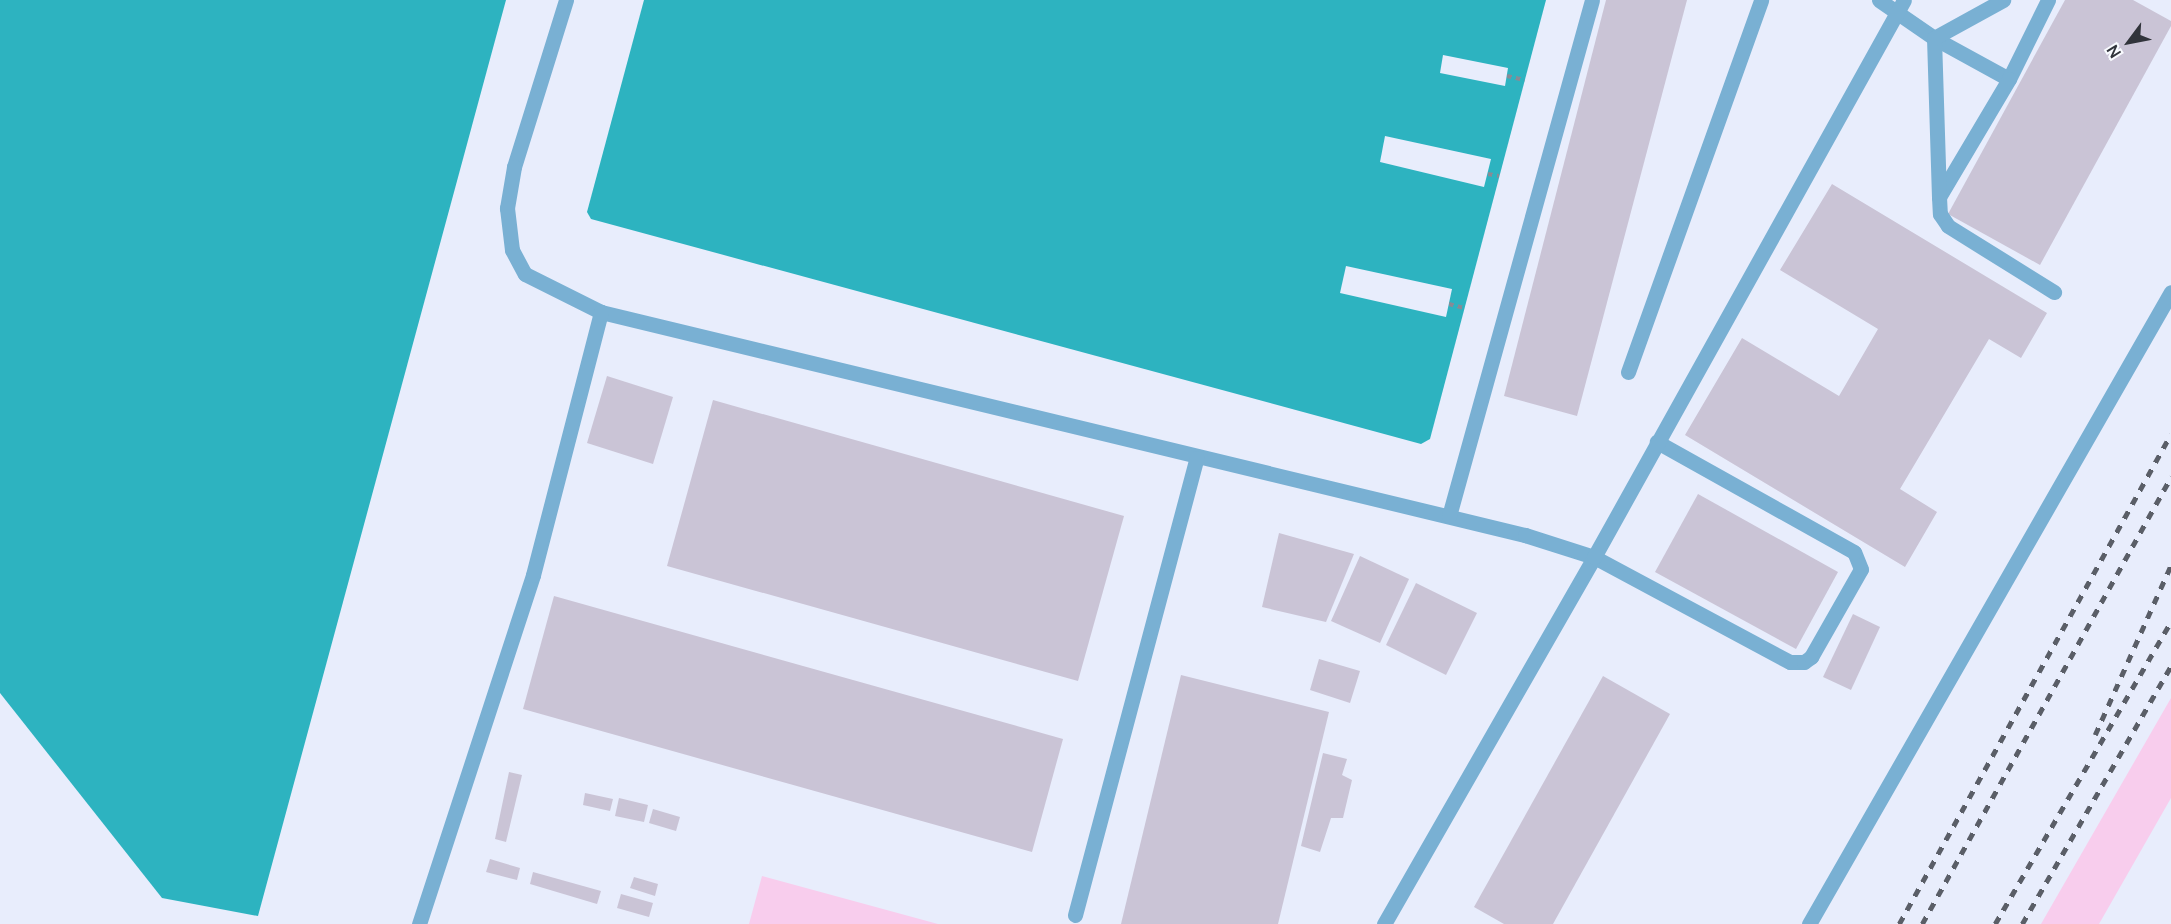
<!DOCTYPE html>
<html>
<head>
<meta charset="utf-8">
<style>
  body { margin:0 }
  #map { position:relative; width:2171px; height:924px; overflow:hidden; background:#e8edfc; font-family:Manrope,sans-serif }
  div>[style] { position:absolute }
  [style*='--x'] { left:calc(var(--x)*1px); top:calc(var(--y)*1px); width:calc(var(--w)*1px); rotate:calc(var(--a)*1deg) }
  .green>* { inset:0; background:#f8cded }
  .water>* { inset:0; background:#2db3c0 }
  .pier>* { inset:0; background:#e8edfc }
  .building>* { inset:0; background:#cac4d6 }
  .path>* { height:4px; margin-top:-2px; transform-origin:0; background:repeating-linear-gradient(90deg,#878b96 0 4.5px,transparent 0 9px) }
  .service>* { height:15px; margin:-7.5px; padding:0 7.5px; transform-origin:7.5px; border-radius:7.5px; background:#79b0d3 }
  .tertiary>* { height:15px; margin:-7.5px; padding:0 7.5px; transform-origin:7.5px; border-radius:7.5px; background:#79b0d3 }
  .rail>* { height:4.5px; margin-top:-2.25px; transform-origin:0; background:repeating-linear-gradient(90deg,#5a5e67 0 8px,transparent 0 16px) }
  span { translate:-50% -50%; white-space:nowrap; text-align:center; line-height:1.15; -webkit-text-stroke:4.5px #f9fbff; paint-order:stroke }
  .north { position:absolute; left:2099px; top:12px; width:60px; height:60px; -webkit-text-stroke:4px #f9fbff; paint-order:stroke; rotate:238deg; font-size:16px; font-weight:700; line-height:24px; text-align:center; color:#31343b }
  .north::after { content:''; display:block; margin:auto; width:21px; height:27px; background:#31343b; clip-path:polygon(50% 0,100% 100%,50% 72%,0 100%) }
</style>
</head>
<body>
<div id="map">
  <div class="green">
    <i style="clip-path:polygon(2171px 698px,2171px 798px,2099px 924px,2041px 924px)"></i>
    <i style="clip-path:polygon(762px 876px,938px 924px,749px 924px)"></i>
  </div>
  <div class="water">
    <i style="clip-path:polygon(0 0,506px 0,258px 916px,162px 898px,0 693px)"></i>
    <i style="clip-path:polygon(644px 0,1546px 0,1430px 439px,1421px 444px,591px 219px,587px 212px)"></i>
  </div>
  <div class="pier">
    <i style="clip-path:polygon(1443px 55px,1508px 68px,1505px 86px,1440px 73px)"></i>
    <i style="clip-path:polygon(1385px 136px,1491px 159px,1484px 187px,1380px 162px)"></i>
    <i style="clip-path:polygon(1346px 266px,1452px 289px,1446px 317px,1340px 293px)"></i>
  </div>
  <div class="building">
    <i style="clip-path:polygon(1606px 0,1687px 0,1577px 416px,1504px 396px)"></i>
    <i style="clip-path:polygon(2065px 0,2133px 0,2171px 21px,2171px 26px,2040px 265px,1948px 214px)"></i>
    <i style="clip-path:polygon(1832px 184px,2047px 313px,2021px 358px,1989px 339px,1900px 489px,1937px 512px,1905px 567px,1685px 435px,1742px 338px,1839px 396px,1878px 329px,1780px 270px)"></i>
    <i style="clip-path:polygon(607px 376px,673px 397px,653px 464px,587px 443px)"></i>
    <i style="clip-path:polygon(713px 400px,1124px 516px,1078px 681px,667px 566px)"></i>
    <i style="clip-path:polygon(1698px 494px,1838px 572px,1796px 649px,1655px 572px)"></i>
    <i style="clip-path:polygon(1279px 533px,1354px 554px,1326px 622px,1262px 607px)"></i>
    <i style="clip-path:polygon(1360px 556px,1409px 579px,1380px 643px,1331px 621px)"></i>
    <i style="clip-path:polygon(1416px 583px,1477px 613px,1446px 675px,1386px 645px)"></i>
    <i style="clip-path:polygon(554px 596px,1063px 739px,1032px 852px,523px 709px)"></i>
    <i style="clip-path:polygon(1853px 614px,1880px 627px,1851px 690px,1823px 677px)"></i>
    <i style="clip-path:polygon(1319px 659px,1360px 671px,1350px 703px,1310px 690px)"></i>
    <i style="clip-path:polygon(1181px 675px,1329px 712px,1278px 924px,1121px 924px)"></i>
    <i style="clip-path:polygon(1603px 676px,1670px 714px,1553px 924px,1504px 924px,1474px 907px)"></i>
    <i style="clip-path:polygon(1323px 753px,1347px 759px,1342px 775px,1352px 780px,1343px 818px,1331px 818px,1320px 852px,1301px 846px)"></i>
    <i style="clip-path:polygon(509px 772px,522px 775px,506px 842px,495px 839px)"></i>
    <i style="clip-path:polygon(585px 793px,613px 799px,610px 811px,583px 805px)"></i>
    <i style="clip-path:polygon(619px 798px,648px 805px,644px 822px,615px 816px)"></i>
    <i style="clip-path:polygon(653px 809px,680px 817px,676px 831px,649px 823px)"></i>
    <i style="clip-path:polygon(490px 859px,520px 868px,517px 880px,486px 872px)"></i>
    <i style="clip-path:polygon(533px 872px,601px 891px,597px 904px,530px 884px)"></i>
    <i style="clip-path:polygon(634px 877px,658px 884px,655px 896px,630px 888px)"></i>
    <i style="clip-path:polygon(621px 894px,653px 903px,649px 917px,617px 908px)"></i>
  </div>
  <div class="path">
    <i style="--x:1507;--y:76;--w:18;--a:13"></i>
    <i style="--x:1488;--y:174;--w:11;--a:10"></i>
    <i style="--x:1449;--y:304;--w:16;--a:15"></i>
  </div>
  <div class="service">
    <i style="--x:566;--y:0;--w:175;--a:107.3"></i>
    <i style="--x:514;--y:167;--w:42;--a:99.7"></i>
    <i style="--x:507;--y:208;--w:42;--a:83.2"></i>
    <i style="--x:512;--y:250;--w:27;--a:62"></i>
    <i style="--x:525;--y:274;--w:85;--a:26.6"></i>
    <i style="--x:601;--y:312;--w:951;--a:13.57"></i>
    <i style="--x:1525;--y:535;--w:72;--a:17.7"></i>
    <i style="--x:1594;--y:557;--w:222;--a:28.2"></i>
    <i style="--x:1790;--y:662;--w:14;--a:0"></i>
    <i style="--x:1804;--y:662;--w:9;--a:-36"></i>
    <i style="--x:1811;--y:657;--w:101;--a:-60.4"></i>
    <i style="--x:1861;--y:569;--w:18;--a:-112"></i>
    <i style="--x:1854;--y:552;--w:226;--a:-150.8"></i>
    <i style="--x:1879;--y:0;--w:67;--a:34.6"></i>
    <i style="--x:1934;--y:38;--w:85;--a:28.7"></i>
    <i style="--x:2048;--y:0;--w:88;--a:116.3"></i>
    <i style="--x:2009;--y:79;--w:137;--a:120.7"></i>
    <i style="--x:1939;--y:197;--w:17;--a:87"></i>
    <i style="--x:1940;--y:214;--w:14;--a:56"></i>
    <i style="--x:1948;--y:226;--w:125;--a:31.9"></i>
    <i style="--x:1939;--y:197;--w:159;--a:-91.8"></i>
    <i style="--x:1934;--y:38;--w:79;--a:-28.8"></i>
    <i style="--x:1628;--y:372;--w:395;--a:-70.3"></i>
    <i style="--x:1449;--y:516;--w:535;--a:-74.51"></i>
    <i style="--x:1075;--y:915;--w:473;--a:-75.1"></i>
    <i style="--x:419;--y:924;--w:367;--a:-71.9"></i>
    <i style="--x:533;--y:575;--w:272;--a:-75.5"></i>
    <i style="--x:1384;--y:924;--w:423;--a:-60.2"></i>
    <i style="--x:1594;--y:557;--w:637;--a:-60.9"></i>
  </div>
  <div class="tertiary">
    <i style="--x:1809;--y:924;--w:728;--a:-60.2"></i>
  </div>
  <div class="rail">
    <i style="--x:2095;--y:735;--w:186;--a:-65.9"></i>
    <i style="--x:1899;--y:924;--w:560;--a:-60.97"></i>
    <i style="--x:1922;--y:924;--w:512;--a:-60.88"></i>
    <i style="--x:1995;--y:924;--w:350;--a:-59.8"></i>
    <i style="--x:2022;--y:924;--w:298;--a:-60"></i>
  </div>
  <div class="north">N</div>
</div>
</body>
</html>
